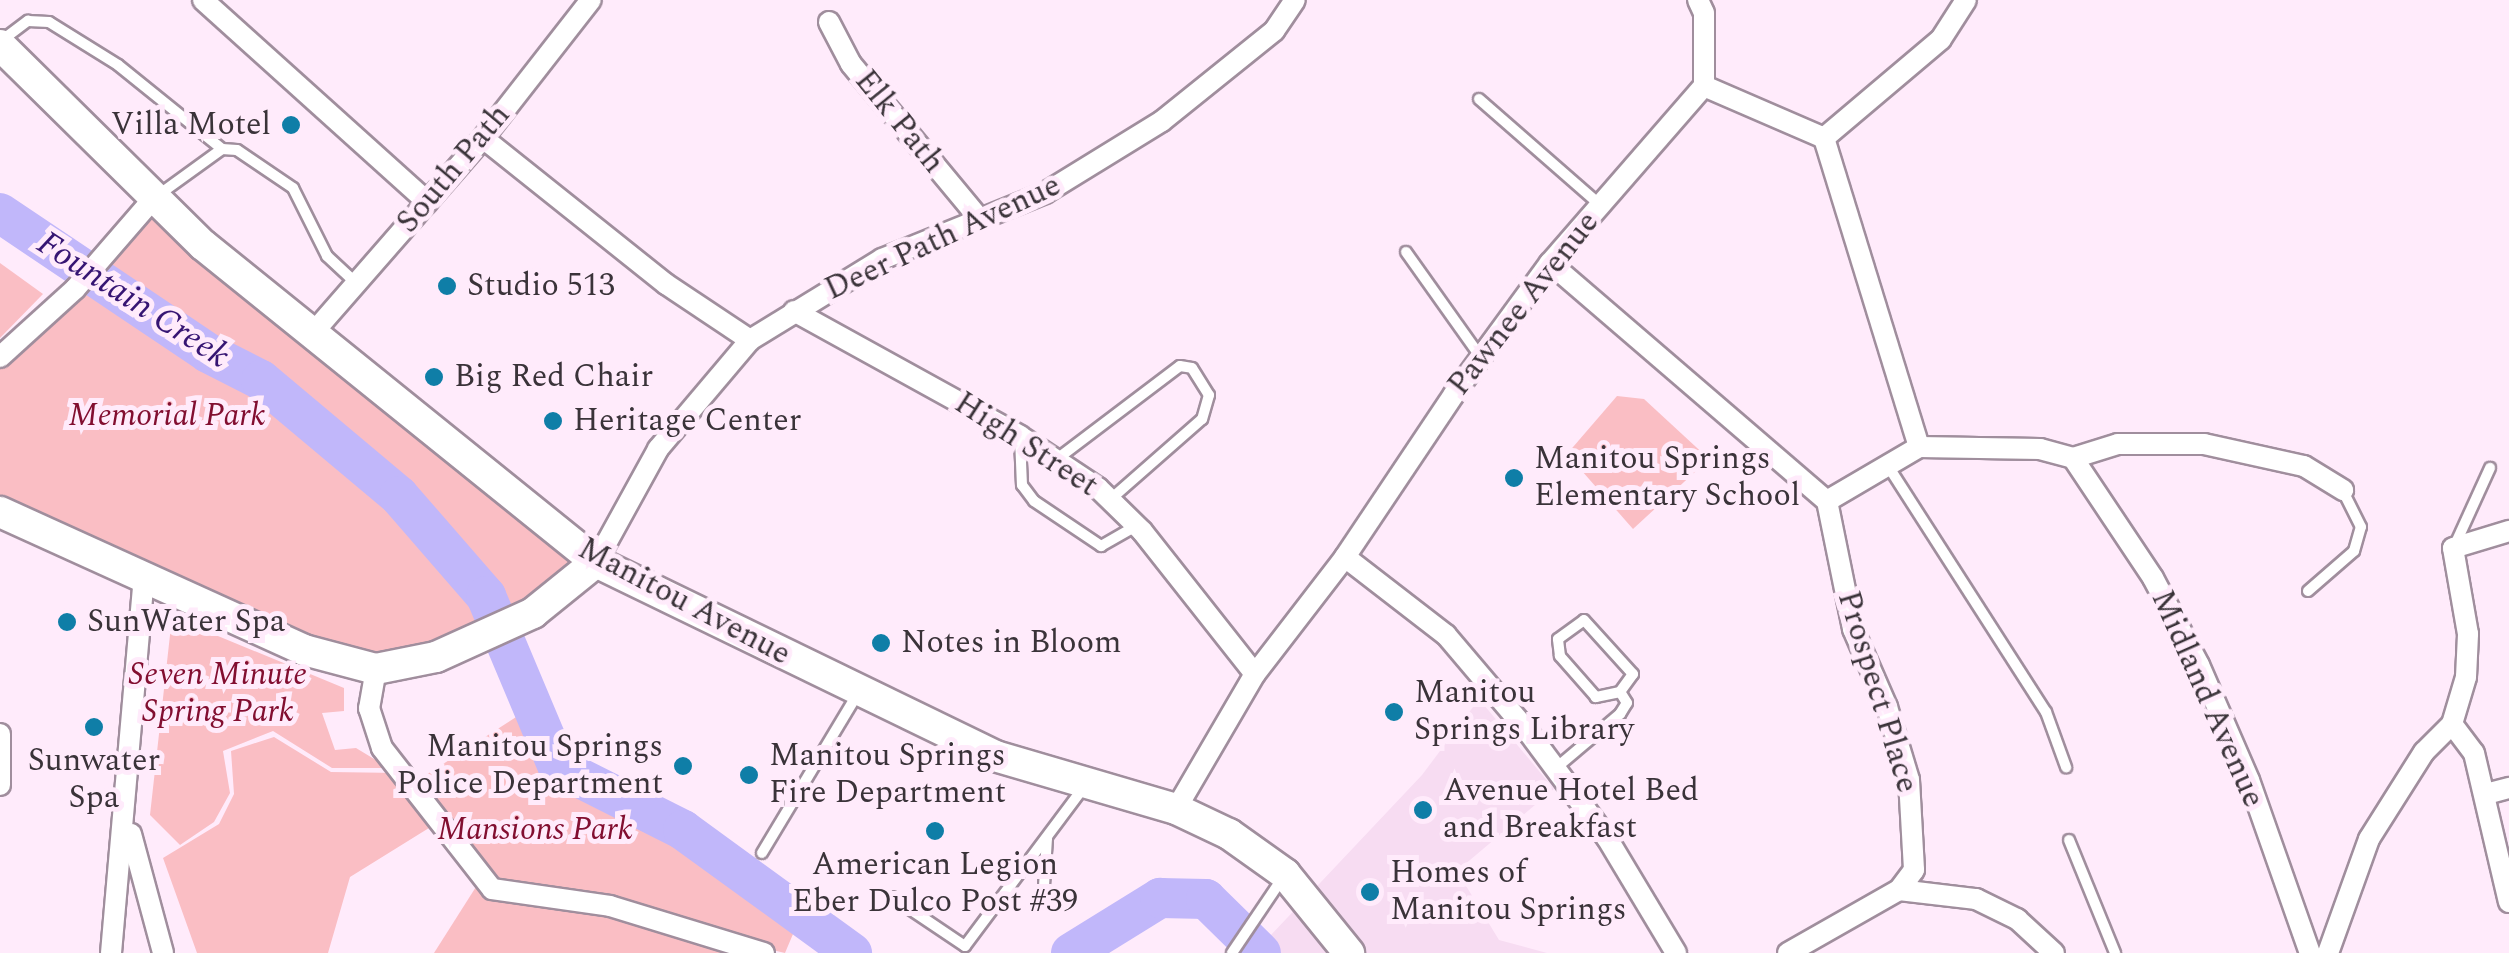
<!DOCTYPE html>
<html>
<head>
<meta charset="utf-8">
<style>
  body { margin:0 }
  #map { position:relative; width:2509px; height:953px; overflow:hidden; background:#ffebfb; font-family:Spectral,serif }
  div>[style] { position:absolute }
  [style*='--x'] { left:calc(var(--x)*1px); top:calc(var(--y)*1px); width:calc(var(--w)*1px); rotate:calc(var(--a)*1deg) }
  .built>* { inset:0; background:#f7dcf2 }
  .green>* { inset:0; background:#fabec4 }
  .river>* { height:40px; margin:-20px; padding:0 20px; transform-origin:20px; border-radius:20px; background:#c1b7fa }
  .roads { filter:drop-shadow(2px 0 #a08e9d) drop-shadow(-2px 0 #a08e9d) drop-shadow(0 2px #a08e9d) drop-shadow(0 -2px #a08e9d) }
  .lane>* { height:10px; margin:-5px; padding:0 5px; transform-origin:5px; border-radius:5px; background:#fff }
  .street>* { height:20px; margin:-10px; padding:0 10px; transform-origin:10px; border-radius:10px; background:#fff }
  .secondary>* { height:30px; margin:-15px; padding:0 15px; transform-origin:15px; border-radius:15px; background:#fff }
  .dots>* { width:28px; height:28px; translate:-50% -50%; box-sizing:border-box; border:5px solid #ffebfb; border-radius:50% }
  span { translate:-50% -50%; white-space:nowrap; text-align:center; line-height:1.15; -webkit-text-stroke:10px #ffebfb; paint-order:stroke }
  .street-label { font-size:32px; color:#3a3339 }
  .poi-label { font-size:32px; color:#3a3339 }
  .right { translate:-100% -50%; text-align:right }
  .left { translate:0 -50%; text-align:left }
  .park-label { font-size:32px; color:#820e30; font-style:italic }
  .water-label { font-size:35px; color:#361573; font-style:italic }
</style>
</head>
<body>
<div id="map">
  <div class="built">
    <i style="clip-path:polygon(1479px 699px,1554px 789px,1457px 871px,1499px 940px,1547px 953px,1254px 953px,1422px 775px)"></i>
  </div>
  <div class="green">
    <i style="clip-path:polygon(153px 199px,596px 562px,570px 586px,376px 669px,0 512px,0 357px)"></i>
    <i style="clip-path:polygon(0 263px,43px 294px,0 338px)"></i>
    <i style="clip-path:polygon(1617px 396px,1644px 399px,1709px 459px,1633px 529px,1567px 454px)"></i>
    <i style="clip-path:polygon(172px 617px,344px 688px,344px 711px,322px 713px,335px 750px,356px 748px,389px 768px,332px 768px,273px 731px,223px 751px,230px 793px,214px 822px,180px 845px,150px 815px)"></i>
    <i style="clip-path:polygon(527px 710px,557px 775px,667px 826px,793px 934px,785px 953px,510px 887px,495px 878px,415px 782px)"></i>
    <i style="clip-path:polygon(274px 737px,331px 772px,398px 773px,437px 823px,350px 877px,328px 953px,197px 953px,163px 858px,219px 824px,234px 794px,231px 751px)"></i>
    <i style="clip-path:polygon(481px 879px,572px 901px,761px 953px,434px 953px)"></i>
  </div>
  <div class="river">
    <i style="--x:0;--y:213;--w:251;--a:33.9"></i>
    <i style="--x:208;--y:353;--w:59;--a:27"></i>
    <i style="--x:261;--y:380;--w:180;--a:40"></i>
    <i style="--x:399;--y:496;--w:133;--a:49"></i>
    <i style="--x:486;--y:596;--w:186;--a:67.2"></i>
    <i style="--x:558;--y:767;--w:140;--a:26.7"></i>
    <i style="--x:683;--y:830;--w:209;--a:36"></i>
    <i style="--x:1071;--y:953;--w:105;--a:-31.7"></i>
    <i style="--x:1160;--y:898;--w:46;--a:1.2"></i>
    <i style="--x:1206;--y:899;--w:77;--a:44.5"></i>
  </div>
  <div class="roads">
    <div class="lane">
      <i style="--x:1;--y:41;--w:34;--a:-37"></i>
      <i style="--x:28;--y:21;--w:21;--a:3"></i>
      <i style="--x:49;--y:22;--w:81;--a:31.9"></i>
      <i style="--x:118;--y:65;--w:134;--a:38.9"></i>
      <i style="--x:1479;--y:99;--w:161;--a:41.2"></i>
      <i style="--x:157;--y:196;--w:80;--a:-35.9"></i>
      <i style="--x:222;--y:149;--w:15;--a:4"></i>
      <i style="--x:237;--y:150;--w:68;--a:34.2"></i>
      <i style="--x:293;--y:188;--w:76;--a:63.4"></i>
      <i style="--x:327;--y:256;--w:40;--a:43"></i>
      <i style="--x:1406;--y:252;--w:128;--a:54.6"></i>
      <i style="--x:1020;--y:438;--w:47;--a:87.6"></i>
      <i style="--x:1022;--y:485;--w:20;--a:53"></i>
      <i style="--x:1034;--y:501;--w:81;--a:33.9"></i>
      <i style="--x:1101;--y:546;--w:40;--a:-29.7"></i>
      <i style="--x:1057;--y:459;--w:154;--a:-37.1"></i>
      <i style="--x:1180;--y:366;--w:12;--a:9"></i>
      <i style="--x:1192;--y:368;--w:32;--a:58"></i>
      <i style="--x:1209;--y:395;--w:25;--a:106"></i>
      <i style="--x:1202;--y:419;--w:121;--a:138.7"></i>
      <i style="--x:1888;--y:466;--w:292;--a:57.3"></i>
      <i style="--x:2046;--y:712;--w:59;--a:70"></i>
      <i style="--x:2454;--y:547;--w:87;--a:-65.5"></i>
      <i style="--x:2308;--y:591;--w:61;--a:-41"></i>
      <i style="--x:2354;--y:551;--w:25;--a:-74"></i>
      <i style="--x:2361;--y:527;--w:40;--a:-116.6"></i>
      <i style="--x:1584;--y:620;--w:73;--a:47.8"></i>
      <i style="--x:1633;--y:674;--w:22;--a:126"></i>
      <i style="--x:1620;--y:692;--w:25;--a:168"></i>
      <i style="--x:1596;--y:697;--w:55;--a:-131.3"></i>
      <i style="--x:1560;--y:656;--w:17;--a:-97"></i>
      <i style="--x:1558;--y:639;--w:32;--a:-36"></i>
      <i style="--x:1556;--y:768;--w:84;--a:-40.2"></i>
      <i style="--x:1620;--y:714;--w:13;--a:-58"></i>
      <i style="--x:1627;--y:703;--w:13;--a:-122"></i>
      <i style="--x:2069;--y:840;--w:122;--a:67.8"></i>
      <i style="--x:762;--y:853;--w:187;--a:-59"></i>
      <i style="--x:1044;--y:886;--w:48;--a:-86.4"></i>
      <i style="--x:892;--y:897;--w:88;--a:33.9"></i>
      <i style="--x:965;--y:946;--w:197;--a:-53.2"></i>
      <i style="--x:1232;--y:953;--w:89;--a:-56"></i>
    </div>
    <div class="street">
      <i style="--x:203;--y:0;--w:302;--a:42"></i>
      <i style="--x:1698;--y:0;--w:14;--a:65"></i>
      <i style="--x:1704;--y:13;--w:73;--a:90"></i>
      <i style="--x:829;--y:22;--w:47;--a:62.4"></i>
      <i style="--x:851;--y:64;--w:197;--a:50.3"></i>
      <i style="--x:1704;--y:86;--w:131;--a:23.4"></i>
      <i style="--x:1824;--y:138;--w:153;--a:-40.2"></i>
      <i style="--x:1941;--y:39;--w:46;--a:-57.3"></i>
      <i style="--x:483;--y:138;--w:234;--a:38.6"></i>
      <i style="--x:666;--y:284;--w:101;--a:33.7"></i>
      <i style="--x:1824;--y:138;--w:323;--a:72.9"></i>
      <i style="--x:1550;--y:263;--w:365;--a:40.7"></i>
      <i style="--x:1827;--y:501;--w:131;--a:78.5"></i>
      <i style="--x:1853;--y:629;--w:85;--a:66.4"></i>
      <i style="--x:1887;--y:707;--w:76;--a:73.2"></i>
      <i style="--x:1909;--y:780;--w:90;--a:86.8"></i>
      <i style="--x:1914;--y:870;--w:25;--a:127"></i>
      <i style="--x:1899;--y:890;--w:78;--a:6.7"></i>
      <i style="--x:1976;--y:899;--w:46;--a:26"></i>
      <i style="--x:2017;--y:919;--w:50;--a:42.6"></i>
      <i style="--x:794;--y:311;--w:258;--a:28.9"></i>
      <i style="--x:1020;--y:436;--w:94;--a:33.7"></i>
      <i style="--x:1098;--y:488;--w:62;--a:44.3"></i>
      <i style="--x:1142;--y:531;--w:182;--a:51.7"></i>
      <i style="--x:312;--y:334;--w:260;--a:-48.9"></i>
      <i style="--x:483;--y:138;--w:175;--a:-52"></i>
      <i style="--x:0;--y:357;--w:101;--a:-42.2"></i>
      <i style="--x:75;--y:289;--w:119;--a:-49.1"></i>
      <i style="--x:1919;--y:447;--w:121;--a:0.9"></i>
      <i style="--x:2040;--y:449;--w:34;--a:15"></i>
      <i style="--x:2073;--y:458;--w:144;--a:56.3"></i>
      <i style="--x:2153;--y:578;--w:98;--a:62.1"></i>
      <i style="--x:2199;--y:665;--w:125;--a:66.5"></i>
      <i style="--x:2249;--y:780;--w:183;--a:70.6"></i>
      <i style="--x:2073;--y:458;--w:47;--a:-17.3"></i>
      <i style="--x:2118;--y:444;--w:86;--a:0"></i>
      <i style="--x:2204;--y:444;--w:102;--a:12.4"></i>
      <i style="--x:2304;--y:466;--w:46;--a:31.6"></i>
      <i style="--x:1827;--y:501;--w:107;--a:-30.4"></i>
      <i style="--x:1345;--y:557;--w:128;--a:37.7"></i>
      <i style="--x:1446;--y:635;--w:128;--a:49.7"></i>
      <i style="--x:1529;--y:733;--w:131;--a:53.4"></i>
      <i style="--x:1607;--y:838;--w:134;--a:59"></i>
      <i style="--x:596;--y:562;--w:129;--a:-61.2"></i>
      <i style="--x:658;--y:449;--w:143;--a:-49.8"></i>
      <i style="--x:750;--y:340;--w:155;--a:-31.5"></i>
      <i style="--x:882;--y:259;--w:176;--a:-22"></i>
      <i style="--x:1045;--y:193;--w:137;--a:-31.6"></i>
      <i style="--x:1162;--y:121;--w:144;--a:-38.8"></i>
      <i style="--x:1274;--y:31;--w:37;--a:-56"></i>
      <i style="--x:376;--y:669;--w:40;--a:100"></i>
      <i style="--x:369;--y:708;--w:42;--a:72"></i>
      <i style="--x:382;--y:748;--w:179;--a:52"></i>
      <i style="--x:492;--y:889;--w:119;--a:8.2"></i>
      <i style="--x:610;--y:906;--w:161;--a:17"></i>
      <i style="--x:2452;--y:724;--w:36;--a:53"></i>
      <i style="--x:2474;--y:753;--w:153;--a:76.8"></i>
      <i style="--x:0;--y:734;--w:51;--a:90"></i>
      <i style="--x:2486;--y:794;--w:24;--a:-15"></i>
      <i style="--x:1176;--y:809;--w:156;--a:-59.7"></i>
      <i style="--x:1255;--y:674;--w:148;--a:-52.4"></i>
      <i style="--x:1345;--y:557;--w:196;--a:-56.2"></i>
      <i style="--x:1454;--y:394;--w:162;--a:-53.8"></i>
      <i style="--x:1550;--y:263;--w:235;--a:-49"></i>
      <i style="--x:131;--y:834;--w:123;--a:74.9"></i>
      <i style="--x:111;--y:953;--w:376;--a:-85"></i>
      <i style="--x:1788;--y:953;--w:128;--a:-29.6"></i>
      <i style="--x:2328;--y:953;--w:121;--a:-70.2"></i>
      <i style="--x:2369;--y:839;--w:103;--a:-57.7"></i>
      <i style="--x:2424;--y:752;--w:40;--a:-45"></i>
      <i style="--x:2452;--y:724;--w:49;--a:-73.4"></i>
      <i style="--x:2466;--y:677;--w:43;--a:-87.3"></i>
      <i style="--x:2468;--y:634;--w:87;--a:-99.9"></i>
      <i style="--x:2453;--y:548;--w:59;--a:-16.9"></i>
    </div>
    <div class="secondary">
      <i style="--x:0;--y:45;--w:285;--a:44.6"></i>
      <i style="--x:203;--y:245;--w:505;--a:38.89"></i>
      <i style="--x:596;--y:562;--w:444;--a:25.9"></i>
      <i style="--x:995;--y:756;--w:189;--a:16.3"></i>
      <i style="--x:1176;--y:809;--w:59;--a:25.3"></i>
      <i style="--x:1229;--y:834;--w:69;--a:35.5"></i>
      <i style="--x:1285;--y:874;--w:102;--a:51"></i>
      <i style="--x:0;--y:512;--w:334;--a:24.4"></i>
      <i style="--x:304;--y:650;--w:74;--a:14.8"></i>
      <i style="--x:376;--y:669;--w:61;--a:-11.3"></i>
      <i style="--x:436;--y:657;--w:107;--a:-24.4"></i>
      <i style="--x:533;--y:613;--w:81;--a:-39"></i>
    </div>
  </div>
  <div class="dots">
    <i style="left:291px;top:125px;background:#0f7ea7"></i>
    <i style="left:447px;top:286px;background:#0f7ea7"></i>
    <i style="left:434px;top:377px;background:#0f7ea7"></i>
    <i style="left:553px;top:421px;background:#0f7ea7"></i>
    <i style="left:1514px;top:478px;background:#0f7ea7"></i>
    <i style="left:67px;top:622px;background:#0f7ea7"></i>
    <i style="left:881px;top:643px;background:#0f7ea7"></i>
    <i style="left:1394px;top:712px;background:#0f7ea7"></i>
    <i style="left:94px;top:727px;background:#0f7ea7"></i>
    <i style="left:683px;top:766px;background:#0f7ea7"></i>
    <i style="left:749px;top:775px;background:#0f7ea7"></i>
    <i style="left:1423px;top:810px;background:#0f7ea7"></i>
    <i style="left:935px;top:831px;background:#0f7ea7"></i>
    <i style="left:1370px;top:892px;background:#0f7ea7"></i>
  </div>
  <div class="street-label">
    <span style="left:899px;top:122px;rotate:51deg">Elk Path</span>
    <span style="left:454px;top:169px;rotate:-50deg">South Path</span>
    <span style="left:943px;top:238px;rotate:-25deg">Deer Path Avenue</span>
    <span style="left:1524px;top:304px;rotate:-52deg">Pawnee Avenue</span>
    <span style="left:1026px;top:445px;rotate:33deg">High Street</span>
    <span style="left:684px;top:602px;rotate:28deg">Manitou Avenue</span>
    <span style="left:1877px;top:692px;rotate:73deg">Prospect Place</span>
    <span style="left:2207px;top:699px;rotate:66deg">Midland Avenue</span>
  </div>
  <div class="poi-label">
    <span class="right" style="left:271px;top:125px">Villa Motel</span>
    <span class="left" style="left:467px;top:286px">Studio 513</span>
    <span class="left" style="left:454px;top:377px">Big Red Chair</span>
    <span class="left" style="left:573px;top:421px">Heritage Center</span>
    <span class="left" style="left:1534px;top:478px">Manitou Springs<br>Elementary School</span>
    <span class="left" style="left:87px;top:622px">SunWater Spa</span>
    <span class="left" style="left:901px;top:643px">Notes in Bloom</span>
    <span class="left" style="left:1414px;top:712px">Manitou<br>Springs Library</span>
    <span class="right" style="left:663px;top:766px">Manitou Springs<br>Police Department</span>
    <span class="left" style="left:769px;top:775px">Manitou Springs<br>Fire Department</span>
    <span style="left:94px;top:780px">Sunwater<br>Spa</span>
    <span class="left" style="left:1443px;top:810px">Avenue Hotel Bed<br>and Breakfast</span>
    <span style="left:935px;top:884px">American Legion<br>Eber Dulco Post #39</span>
    <span class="left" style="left:1390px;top:892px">Homes of<br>Manitou Springs</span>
  </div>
  <div class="park-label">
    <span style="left:167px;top:416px">Memorial Park</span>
    <span style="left:218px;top:694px">Seven Minute<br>Spring Park</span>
    <span style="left:535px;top:830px">Mansions Park</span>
  </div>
  <div class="water-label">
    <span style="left:133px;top:300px;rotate:33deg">Fountain Creek</span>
  </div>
</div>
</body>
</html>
